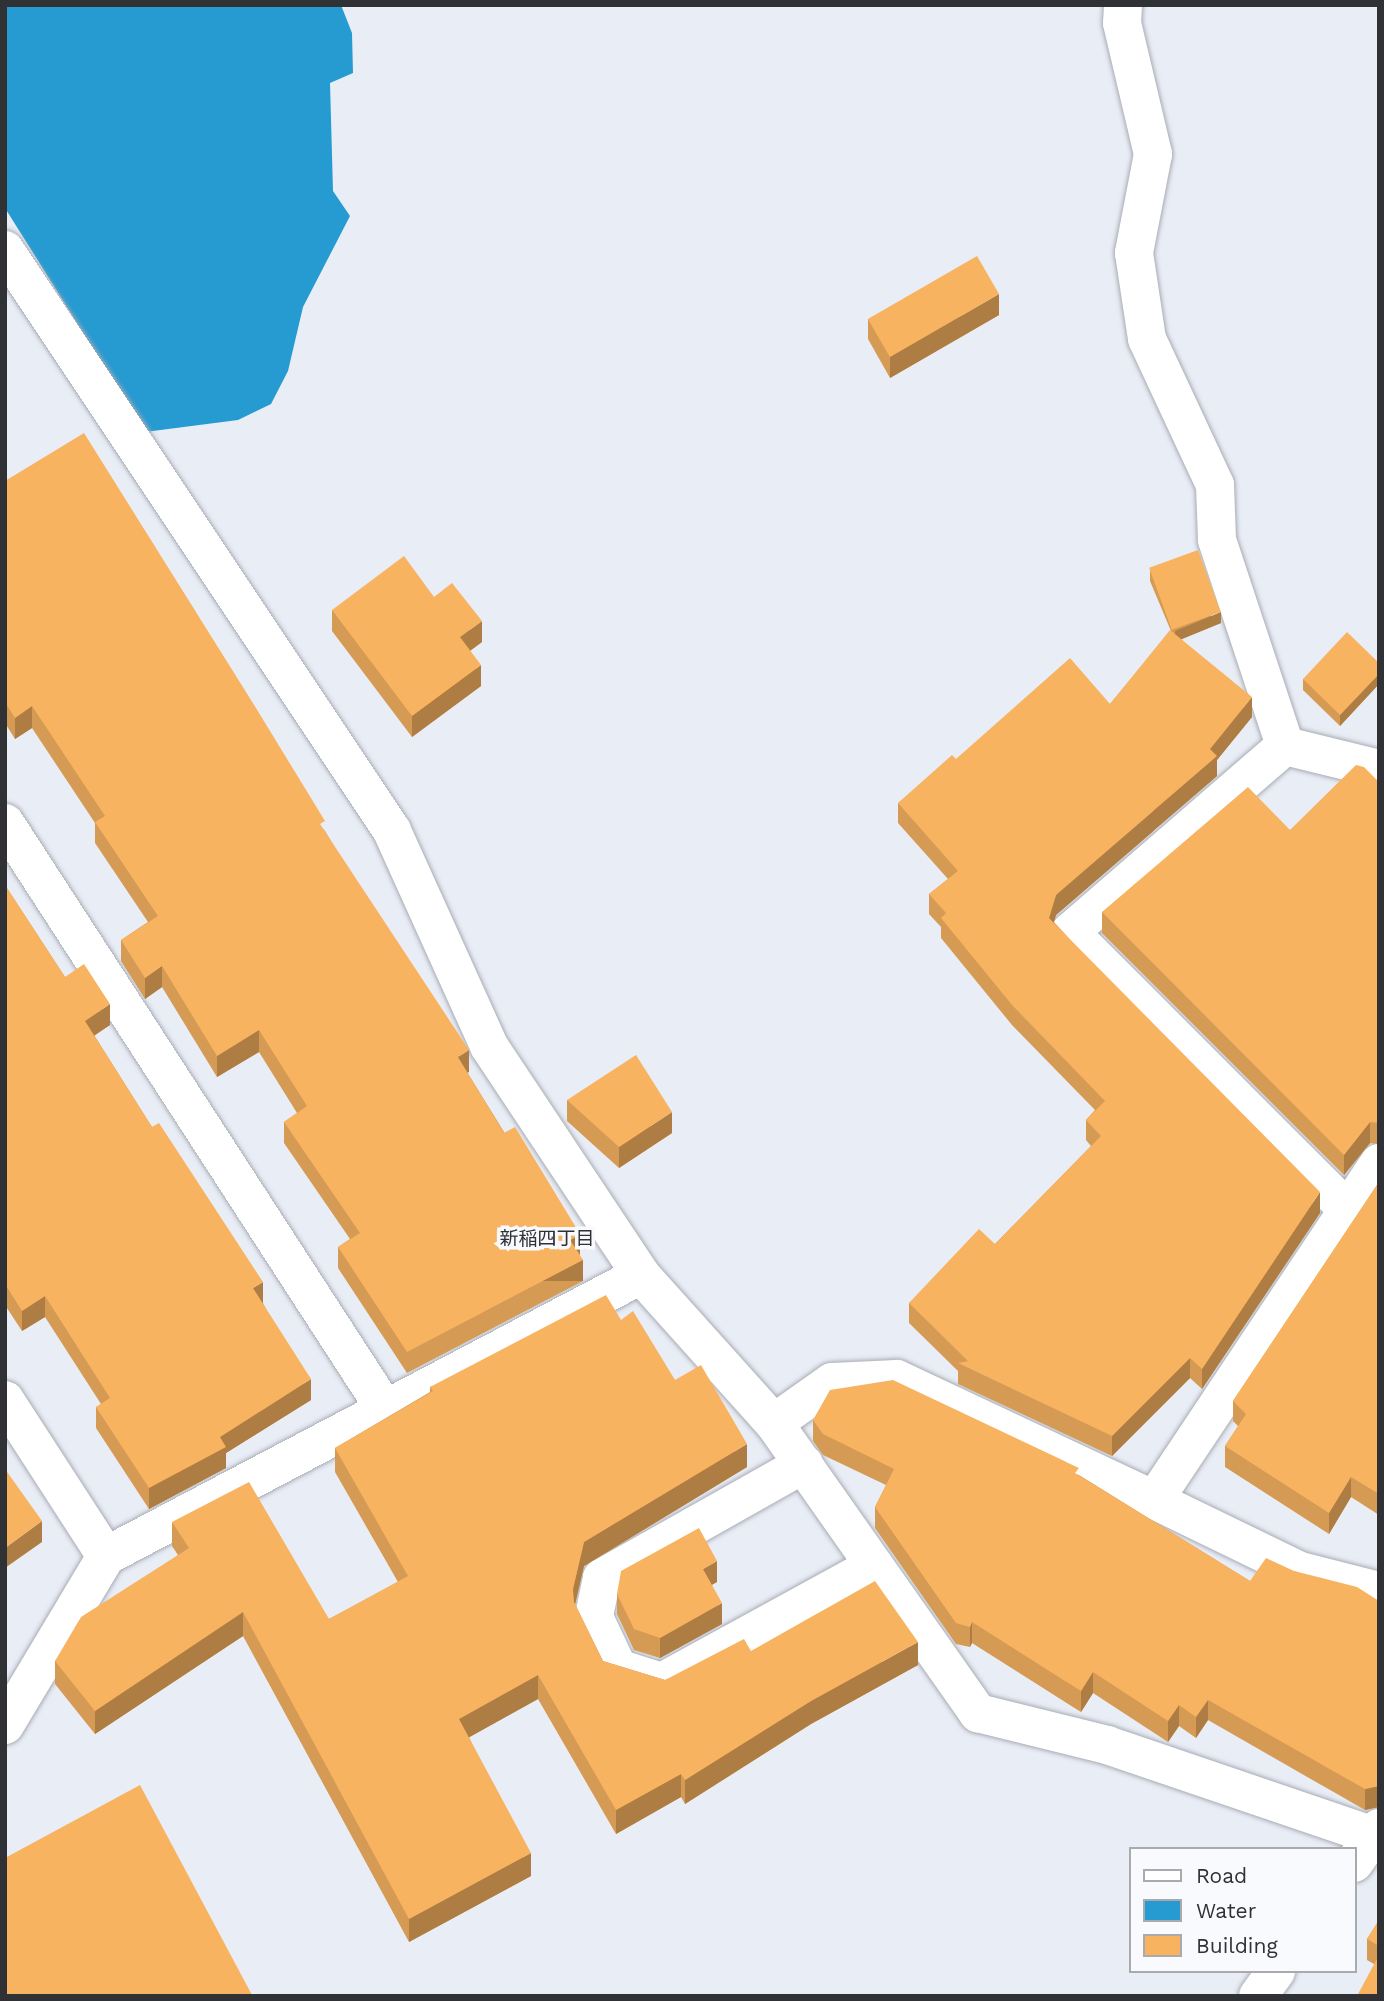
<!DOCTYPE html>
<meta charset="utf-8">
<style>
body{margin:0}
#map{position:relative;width:1384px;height:2001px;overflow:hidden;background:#e9edf6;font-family:"Work Sans","Noto Sans JP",sans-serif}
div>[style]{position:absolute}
.water>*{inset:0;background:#269bd2}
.roads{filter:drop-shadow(0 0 2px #a8acb4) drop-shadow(0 0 2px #a8acb4)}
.minor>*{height:38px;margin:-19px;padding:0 19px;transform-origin:19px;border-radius:19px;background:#fff}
.wall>*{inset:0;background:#d59a53}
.shaded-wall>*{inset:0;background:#ae7d43;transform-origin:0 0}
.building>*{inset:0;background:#f8b360;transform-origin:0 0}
span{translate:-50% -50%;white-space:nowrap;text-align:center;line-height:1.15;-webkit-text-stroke:7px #f9fafe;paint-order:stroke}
.neighbourhood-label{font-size:19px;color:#303135}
.frame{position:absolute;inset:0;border:7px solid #303135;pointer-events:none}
.legend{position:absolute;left:1129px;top:1847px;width:228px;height:126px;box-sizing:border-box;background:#f9fafe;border:2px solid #a9aaae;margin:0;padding:9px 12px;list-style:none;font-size:21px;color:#303135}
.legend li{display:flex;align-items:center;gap:14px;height:35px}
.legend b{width:35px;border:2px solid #a9aaae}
</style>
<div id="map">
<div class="water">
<div style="clip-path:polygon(5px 5px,341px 5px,352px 33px,353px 73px,330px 83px,333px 191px,350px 216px,303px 307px,288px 371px,271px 404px,238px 420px,145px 432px,5px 208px)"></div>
</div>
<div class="roads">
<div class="minor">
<div style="left:1123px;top:5px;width:18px;rotate:93deg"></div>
<div style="left:1122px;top:23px;width:135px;rotate:76.7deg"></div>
<div style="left:1153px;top:154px;width:101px;rotate:100.9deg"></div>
<div style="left:1134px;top:253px;width:87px;rotate:81.4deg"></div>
<div style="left:1147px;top:339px;width:161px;rotate:65deg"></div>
<div style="left:1215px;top:485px;width:55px;rotate:87.9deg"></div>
<div style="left:1217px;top:540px;width:217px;rotate:71.7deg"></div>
<div style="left:5px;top:250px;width:698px;rotate:56.33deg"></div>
<div style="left:392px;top:831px;width:236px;rotate:65.7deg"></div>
<div style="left:489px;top:1046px;width:275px;rotate:56.4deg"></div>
<div style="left:641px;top:1275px;width:199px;rotate:48.1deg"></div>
<div style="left:774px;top:1423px;width:355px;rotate:54.9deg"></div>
<div style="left:978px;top:1713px;width:133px;rotate:13.9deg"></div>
<div style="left:1107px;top:1745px;width:282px;rotate:18.8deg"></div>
<div style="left:5px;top:823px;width:698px;rotate:57.04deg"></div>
<div style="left:1379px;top:1163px;width:405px;rotate:123.7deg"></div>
<div style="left:1154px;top:1500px;width:162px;rotate:25.9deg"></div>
<div style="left:1300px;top:1571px;width:81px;rotate:14.2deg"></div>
<div style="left:1348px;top:1210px;width:393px;rotate:-135deg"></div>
<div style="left:1070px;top:932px;width:284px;rotate:-40.9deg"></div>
<div style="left:1285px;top:746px;width:97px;rotate:13.7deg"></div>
<div style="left:5px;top:1400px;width:186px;rotate:57.1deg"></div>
<div style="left:774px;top:1423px;width:71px;rotate:-35.3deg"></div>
<div style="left:832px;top:1382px;width:65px;rotate:-2.6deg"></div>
<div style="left:897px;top:1379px;width:284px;rotate:25.2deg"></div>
<div style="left:804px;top:1464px;width:232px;rotate:150.6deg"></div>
<div style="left:602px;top:1578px;width:40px;rotate:102deg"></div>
<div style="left:594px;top:1617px;width:56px;rotate:64.8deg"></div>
<div style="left:618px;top:1668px;width:46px;rotate:17.7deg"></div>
<div style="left:662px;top:1682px;width:242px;rotate:-28.7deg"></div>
<div style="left:5px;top:1725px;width:197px;rotate:-59.1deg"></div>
<div style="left:106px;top:1556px;width:604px;rotate:-27.71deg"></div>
<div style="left:1354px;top:1863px;width:43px;rotate:-54.5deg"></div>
<div style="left:1258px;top:1996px;width:31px;rotate:-54deg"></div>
</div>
</div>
<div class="wall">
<div style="clip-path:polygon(999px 315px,890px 378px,868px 339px,868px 319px)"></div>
<div style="clip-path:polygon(5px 481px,325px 831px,469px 1072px,467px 1072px,580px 1255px,583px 1281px,407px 1373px,338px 1268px,338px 1247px,350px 1239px,284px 1143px,284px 1122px,297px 1113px,259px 1052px,217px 1077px,162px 987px,145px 999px,121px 961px,121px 940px,148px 922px,95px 843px,95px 823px,32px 728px,15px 739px,5px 723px)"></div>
<div style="clip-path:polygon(1150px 570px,1221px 623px,1181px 639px,1252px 717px,1217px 760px,1217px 776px,1056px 915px,1054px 922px,1320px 1213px,1202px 1389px,1190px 1378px,1112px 1456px,958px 1384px,958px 1371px,909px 1323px,909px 1303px,995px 1244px,1091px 1146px,1086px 1140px,1086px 1120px,1095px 1110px,1012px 1025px,941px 938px,941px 927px,929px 914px,929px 894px,948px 879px,898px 823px,898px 803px,956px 759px,1110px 704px,1171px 631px,1150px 581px)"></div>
<div style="clip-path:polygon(434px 597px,482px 642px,470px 651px,481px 686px,412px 737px,332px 631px,332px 610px)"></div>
<div style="clip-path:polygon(1379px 663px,1379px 684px,1340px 726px,1303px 690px,1303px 679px)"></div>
<div style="clip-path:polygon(1379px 782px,1379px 1144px,1370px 1143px,1344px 1175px,1102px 933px,1102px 912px,1290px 830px)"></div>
<div style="clip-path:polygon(5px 885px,65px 977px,110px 1025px,94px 1035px,263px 1303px,311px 1400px,226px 1453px,226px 1468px,149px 1509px,96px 1428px,96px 1407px,101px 1404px,45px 1317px,22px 1331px,5px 1305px)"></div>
<div style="clip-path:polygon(567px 1100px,672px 1133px,619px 1168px,567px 1121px)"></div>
<div style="clip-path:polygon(1379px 1182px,1379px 1515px,1351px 1497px,1329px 1534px,1225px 1467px,1225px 1446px,1238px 1426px,1233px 1421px,1233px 1401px)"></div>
<div style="clip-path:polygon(621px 1320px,675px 1380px,747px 1467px,584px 1566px,575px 1604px,603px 1661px,665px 1680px,751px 1651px,918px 1665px,811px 1724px,685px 1804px,681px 1797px,616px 1834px,538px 1699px,469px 1737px,531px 1876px,409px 1942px,243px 1636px,95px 1734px,55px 1684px,55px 1661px,178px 1555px,172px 1546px,172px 1522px,329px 1619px,398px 1582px,335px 1472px,335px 1448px,430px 1392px,430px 1387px)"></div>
<div style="clip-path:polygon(813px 1420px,1079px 1475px,1250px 1581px,1294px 1571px,1379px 1601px,1379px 1807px,1365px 1810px,1208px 1720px,1196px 1738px,1179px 1726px,1168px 1742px,1093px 1693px,1081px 1712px,972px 1643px,970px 1647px,956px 1644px,875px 1528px,875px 1507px,886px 1485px,823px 1455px,813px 1441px)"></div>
<div style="clip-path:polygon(717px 1582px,712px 1585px,722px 1624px,660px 1658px,634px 1650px,617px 1614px,617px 1594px)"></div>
<div style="clip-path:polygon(1379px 1920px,1379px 1996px,1374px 1964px,1367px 1960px,1367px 1939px)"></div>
</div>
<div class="shaded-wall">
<div style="clip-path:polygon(999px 294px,999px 315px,890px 378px,890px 357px)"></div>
<div style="clip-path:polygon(1221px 612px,1221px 623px,1175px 642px,1175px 631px)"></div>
<div style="clip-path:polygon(482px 621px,482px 642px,460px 658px,460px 637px)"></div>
<div style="clip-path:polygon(481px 665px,481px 686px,412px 737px,412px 716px)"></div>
<div style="clip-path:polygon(1379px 674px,1379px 684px,1340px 726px,1340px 715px)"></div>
<div style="clip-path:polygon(1252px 697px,1252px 717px,1217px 760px,1217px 776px,1056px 915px,1049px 938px,1049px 918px,1056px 895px,1210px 749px)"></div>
<div style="clip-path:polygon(32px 706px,32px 728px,15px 739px,15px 718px)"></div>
<div style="clip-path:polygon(162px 966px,162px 987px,145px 999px,145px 978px)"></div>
<div style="clip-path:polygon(110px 1004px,110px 1025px,85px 1042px,85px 1021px)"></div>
<div style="clip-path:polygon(259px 1030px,259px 1052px,217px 1077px,217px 1056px)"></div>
<div style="clip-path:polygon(469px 1050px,469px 1072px,458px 1078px,458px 1057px)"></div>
<div style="clip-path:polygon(672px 1112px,672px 1133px,619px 1168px,619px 1147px)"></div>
<div style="clip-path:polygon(1370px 1122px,1370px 1143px,1344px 1175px,1344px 1155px)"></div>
<div style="clip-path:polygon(1320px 1192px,1320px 1213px,1202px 1389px,1202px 1369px)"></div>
<div style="clip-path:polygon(580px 1234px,580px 1255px,570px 1240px)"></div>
<div style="left:583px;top:1260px;width:21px;height:199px;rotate:90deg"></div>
<div style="clip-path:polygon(263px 1282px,263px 1303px,253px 1309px,253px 1288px)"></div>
<div style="clip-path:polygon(45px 1296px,45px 1317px,22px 1331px,22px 1311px)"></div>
<div style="clip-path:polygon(1190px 1358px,1190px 1378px,1112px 1456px,1112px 1436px)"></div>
<div style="clip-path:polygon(311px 1379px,311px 1400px,226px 1453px,226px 1468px,149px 1509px,149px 1488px,220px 1437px)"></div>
<div style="clip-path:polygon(747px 1444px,747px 1467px,584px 1566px,573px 1613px,573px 1589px,584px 1542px)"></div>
<div style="clip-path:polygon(1351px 1477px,1351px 1497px,1329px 1534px,1329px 1513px)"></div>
<div style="clip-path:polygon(42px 1521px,42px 1542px,5px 1568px,5px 1548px)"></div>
<div style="clip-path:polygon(717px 1561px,717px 1582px,703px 1589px,703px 1569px)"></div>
<div style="clip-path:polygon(722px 1603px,722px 1624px,660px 1658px,660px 1638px)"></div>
<div style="clip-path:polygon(243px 1612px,243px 1636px,95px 1734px,95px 1711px)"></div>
<div style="clip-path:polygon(972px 1622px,972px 1643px,970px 1647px,970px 1627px)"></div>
<div style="clip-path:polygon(918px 1642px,918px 1665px,811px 1724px,685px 1804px,685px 1780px,811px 1701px)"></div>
<div style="clip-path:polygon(1093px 1672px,1093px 1693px,1081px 1712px,1081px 1691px)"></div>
<div style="clip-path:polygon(538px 1675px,538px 1699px,459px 1743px,459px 1719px)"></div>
<div style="clip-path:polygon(1208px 1700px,1208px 1720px,1196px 1738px,1196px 1717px)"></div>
<div style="clip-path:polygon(1179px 1705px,1179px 1726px,1168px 1742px,1168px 1721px)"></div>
<div style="clip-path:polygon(681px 1774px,681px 1797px,616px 1834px,616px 1810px)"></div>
<div style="clip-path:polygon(1379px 1786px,1379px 1807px,1365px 1810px,1365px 1789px)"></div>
<div style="clip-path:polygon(531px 1853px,531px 1876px,409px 1942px,409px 1919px)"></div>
</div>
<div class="building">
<div style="left:977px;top:256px;width:44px;height:126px;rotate:60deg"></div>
<div style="clip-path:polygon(84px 433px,256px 708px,325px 821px,320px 824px,469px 1050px,458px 1057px,504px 1133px,515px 1127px,580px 1234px,570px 1240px,583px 1260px,407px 1352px,338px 1247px,360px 1233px,284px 1122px,307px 1106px,259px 1030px,217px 1056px,162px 966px,145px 978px,121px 940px,158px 916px,95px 822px,105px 816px,32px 706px,15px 718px,5px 702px,5px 481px)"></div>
<div style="left:1198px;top:550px;width:66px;height:52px;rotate:70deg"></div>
<div style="clip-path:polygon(404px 556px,434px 597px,452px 583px,482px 621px,460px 637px,481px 665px,412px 716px,332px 610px)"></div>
<div style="clip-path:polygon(1170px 630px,1252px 697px,1210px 749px,1217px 756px,1056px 895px,1049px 918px,1320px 1192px,1202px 1369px,1190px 1358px,1112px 1436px,958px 1363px,968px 1361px,909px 1303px,979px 1229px,995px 1244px,1101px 1136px,1086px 1120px,1105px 1101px,1012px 1005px,941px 918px,946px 913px,929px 894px,958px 871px,898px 803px,952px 755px,956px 759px,1070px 658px,1110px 704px)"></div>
<div style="clip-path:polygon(1347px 632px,1379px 663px,1379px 674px,1340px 715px,1303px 679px)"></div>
<div style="clip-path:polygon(1356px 765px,1364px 767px,1379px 782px,1379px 1123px,1370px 1122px,1344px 1155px,1102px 912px,1248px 787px,1290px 830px)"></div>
<div style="clip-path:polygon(5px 885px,65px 977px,84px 964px,110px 1004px,85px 1021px,152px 1127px,159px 1123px,263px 1282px,253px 1288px,311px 1379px,220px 1437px,226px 1447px,149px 1488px,96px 1407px,110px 1398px,45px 1296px,22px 1311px,5px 1284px)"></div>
<div style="clip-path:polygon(636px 1055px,672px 1112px,619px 1147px,567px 1100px)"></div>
<div style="clip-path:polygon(1379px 1182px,1379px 1494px,1351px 1477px,1329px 1513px,1225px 1446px,1246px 1414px,1233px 1401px)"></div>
<div style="clip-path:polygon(606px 1295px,621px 1320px,633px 1311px,675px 1380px,701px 1365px,747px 1444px,584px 1542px,573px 1589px,574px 1602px,603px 1661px,665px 1680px,744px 1639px,751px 1651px,875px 1581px,918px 1642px,811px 1701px,685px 1780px,681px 1774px,616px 1810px,538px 1675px,459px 1719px,531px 1853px,409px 1919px,243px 1612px,95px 1711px,55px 1661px,81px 1617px,189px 1548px,172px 1522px,249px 1482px,329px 1619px,408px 1576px,335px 1448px,433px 1391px,430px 1387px)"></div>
<div style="clip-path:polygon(893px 1380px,1079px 1468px,1075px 1473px,1250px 1581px,1266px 1558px,1294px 1571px,1357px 1587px,1379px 1601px,1379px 1786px,1365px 1789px,1208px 1700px,1196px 1717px,1179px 1705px,1168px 1721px,1093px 1672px,1081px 1691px,972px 1622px,970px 1627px,956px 1623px,875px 1507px,894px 1469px,823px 1434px,813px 1420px,830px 1390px)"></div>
<div style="clip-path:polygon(5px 1469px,42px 1521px,5px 1548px)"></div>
<div style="clip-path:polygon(699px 1528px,717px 1561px,703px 1569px,722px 1603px,660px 1638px,634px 1629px,617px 1594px,621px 1571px)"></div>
<div style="clip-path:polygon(140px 1785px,252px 1995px,250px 1996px,5px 1996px,5px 1858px)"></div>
<div style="clip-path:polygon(1379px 1920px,1379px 1946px,1367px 1939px)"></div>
<div style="clip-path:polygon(1379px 1955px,1379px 1996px,1357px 1996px)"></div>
</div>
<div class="neighbourhood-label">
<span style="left:547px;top:1239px">新稲四丁目</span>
</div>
<div class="frame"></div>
<ul class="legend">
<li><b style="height:9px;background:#fff"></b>Road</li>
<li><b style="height:19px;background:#269bd2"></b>Water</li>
<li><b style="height:19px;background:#f8b360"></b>Building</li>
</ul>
</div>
